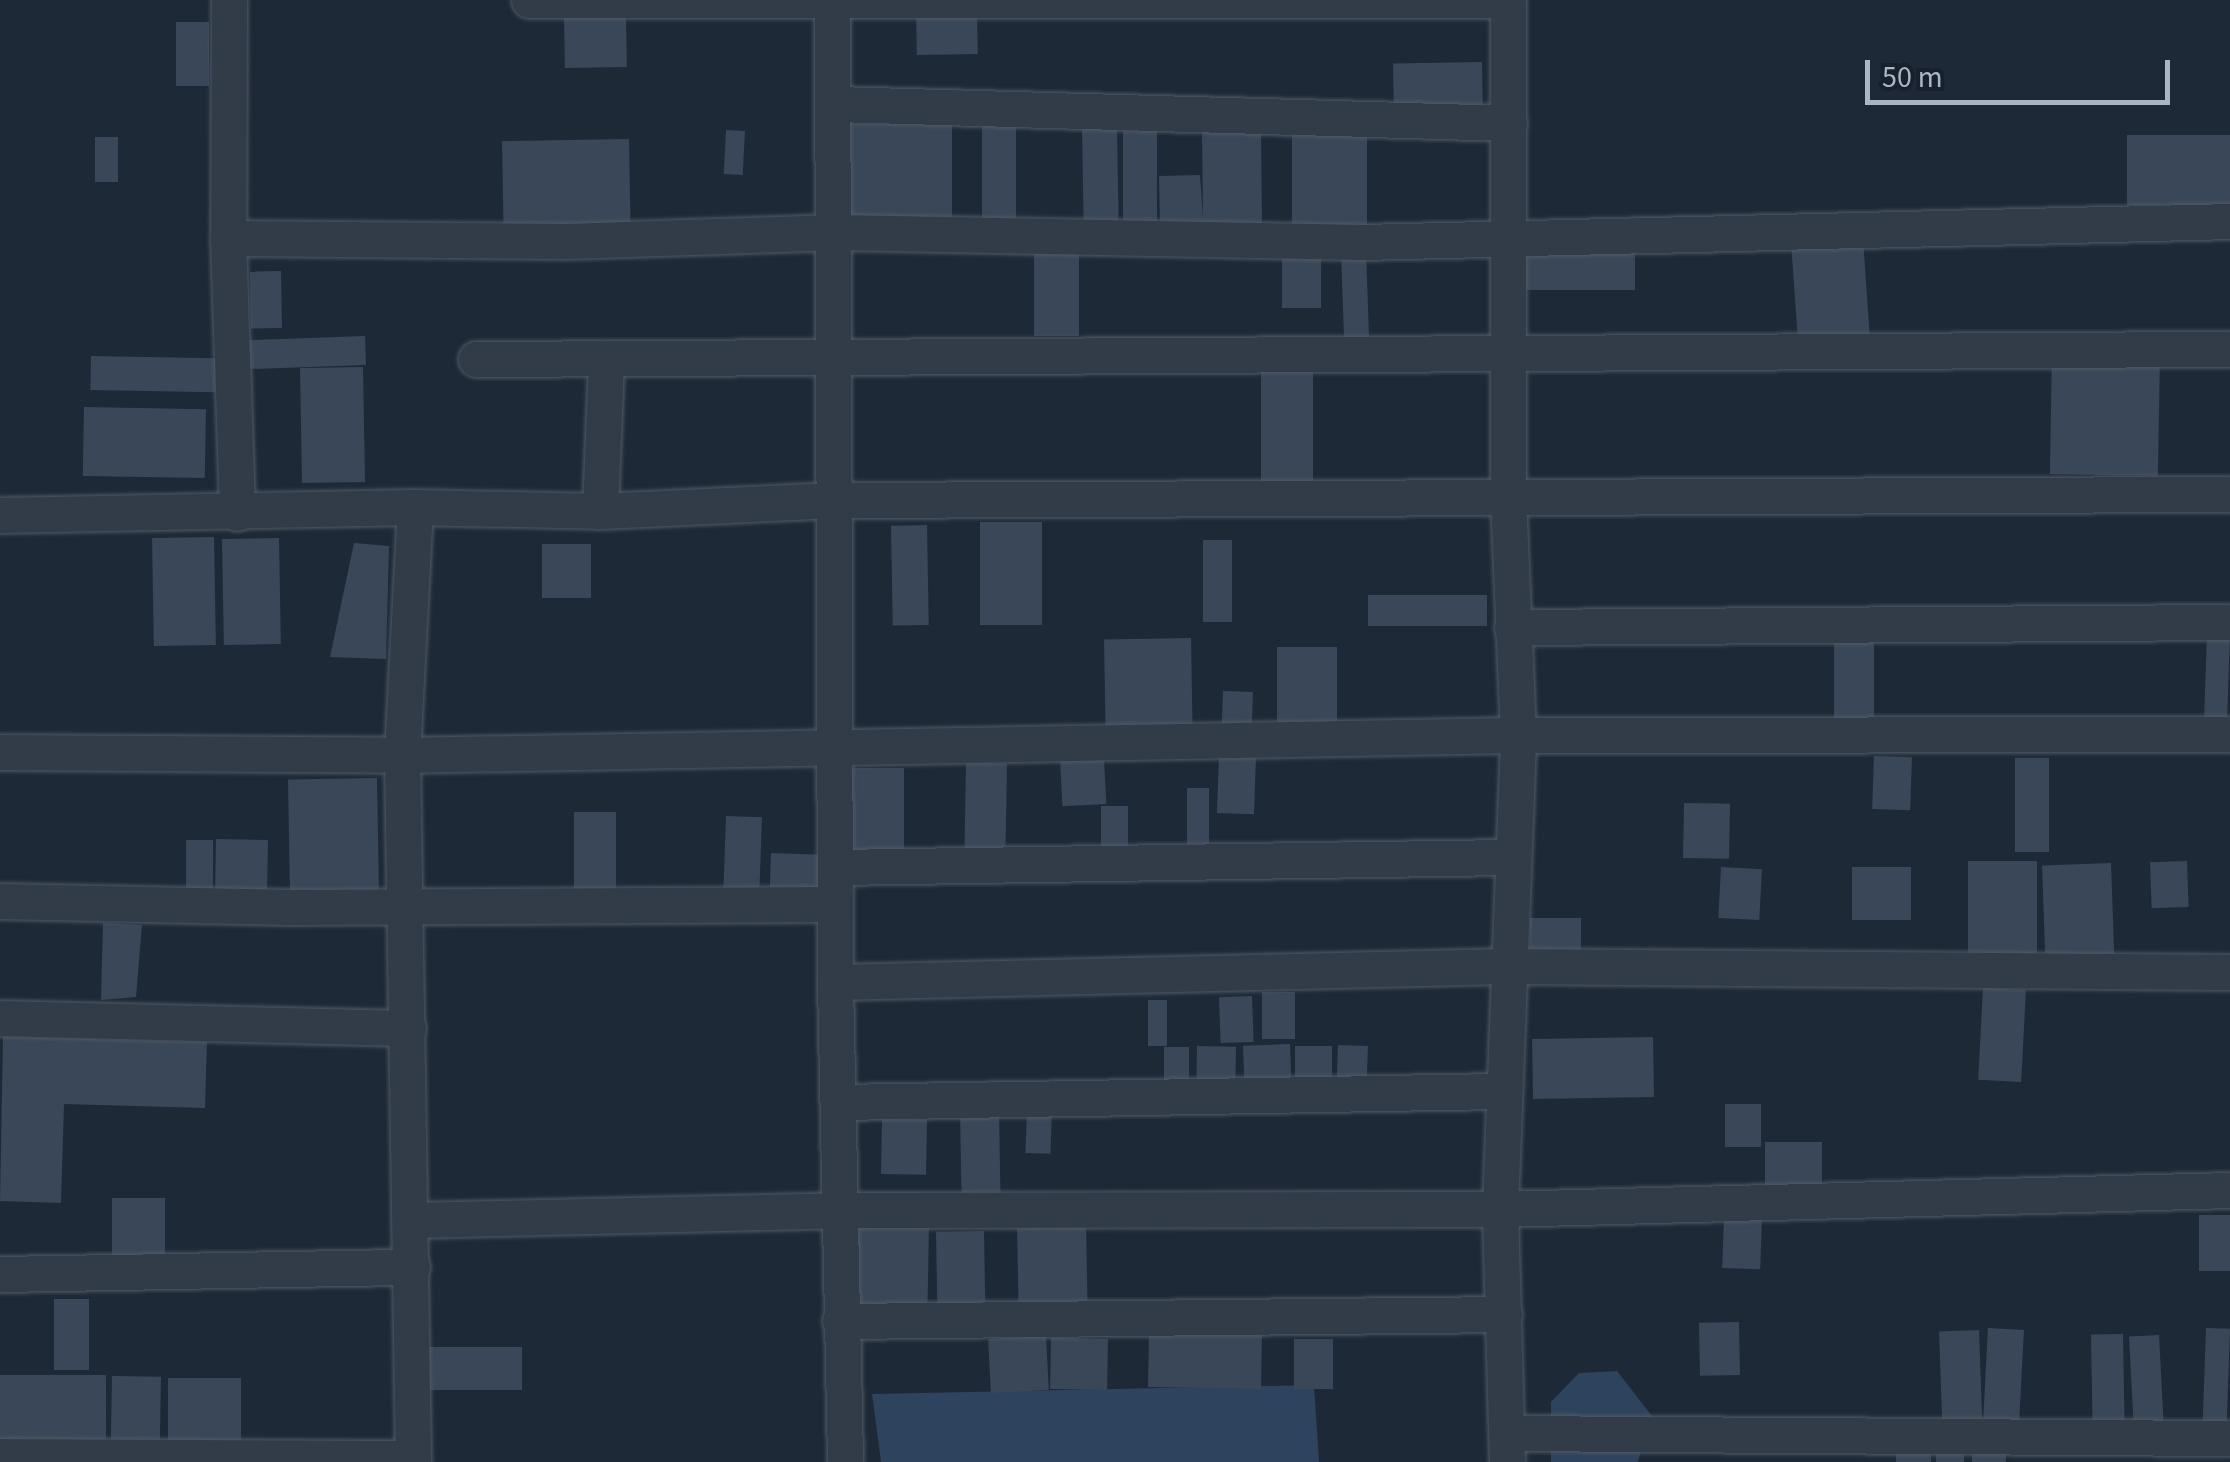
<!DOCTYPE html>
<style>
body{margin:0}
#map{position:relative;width:2230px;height:1462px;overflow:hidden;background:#1e2937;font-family:"Source Sans 3",sans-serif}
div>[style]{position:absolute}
.water>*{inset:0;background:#2e435e}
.building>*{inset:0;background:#3a4758;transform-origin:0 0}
.roads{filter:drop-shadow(0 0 2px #4f5966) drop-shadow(0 0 2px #4f5966)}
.minor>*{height:35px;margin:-17.5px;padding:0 17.5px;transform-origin:17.5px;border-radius:17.5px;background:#323b48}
span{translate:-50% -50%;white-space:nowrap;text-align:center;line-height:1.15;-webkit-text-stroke:8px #17202c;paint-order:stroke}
.scale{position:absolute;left:1865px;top:60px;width:305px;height:45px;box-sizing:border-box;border:5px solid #abb6c5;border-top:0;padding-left:12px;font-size:30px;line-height:35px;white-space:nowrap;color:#abb6c5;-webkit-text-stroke:8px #17202c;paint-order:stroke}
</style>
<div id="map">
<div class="water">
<div style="clip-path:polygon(1617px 1371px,1673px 1443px,1642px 1446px,1638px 1462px,1551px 1462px,1551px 1402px,1579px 1373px)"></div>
<div style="clip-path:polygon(1314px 1385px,1319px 1462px,881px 1462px,872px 1394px)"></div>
</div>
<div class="building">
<div style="left:977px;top:9px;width:45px;height:61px;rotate:89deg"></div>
<div style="left:626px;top:17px;width:50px;height:62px;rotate:89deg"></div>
<div style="left:176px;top:22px;width:33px;height:64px"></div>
<div style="left:1482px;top:62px;width:48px;height:89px;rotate:89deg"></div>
<div style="left:841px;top:124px;width:111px;height:99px"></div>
<div style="left:982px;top:124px;width:34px;height:97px"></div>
<div style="left:1117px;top:128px;width:93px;height:35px;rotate:89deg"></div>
<div style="left:726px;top:130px;width:19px;height:44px;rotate:3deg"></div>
<div style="left:1123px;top:131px;width:34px;height:94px"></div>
<div style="clip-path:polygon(1202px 131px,1261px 131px,1262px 224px,1160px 225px,1159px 176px,1200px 175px,1203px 218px)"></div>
<div style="left:1292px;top:133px;width:75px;height:97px"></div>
<div style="left:2230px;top:135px;width:70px;height:103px;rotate:90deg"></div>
<div style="left:95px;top:137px;width:23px;height:45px"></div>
<div style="left:629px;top:139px;width:86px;height:127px;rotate:89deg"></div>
<div style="left:1863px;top:239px;width:109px;height:72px;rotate:86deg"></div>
<div style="left:1282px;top:245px;width:39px;height:63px"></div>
<div style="left:1635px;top:247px;width:43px;height:109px;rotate:90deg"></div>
<div style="left:1034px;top:248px;width:45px;height:88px"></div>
<div style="left:1366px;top:250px;width:96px;height:25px;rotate:88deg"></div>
<div style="left:281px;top:271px;width:57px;height:31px;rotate:89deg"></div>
<div style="left:365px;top:336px;width:29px;height:125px;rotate:88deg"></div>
<div style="left:2052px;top:352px;width:108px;height:122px;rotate:1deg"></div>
<div style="left:91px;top:356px;width:125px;height:34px;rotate:1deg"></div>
<div style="left:363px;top:367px;width:115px;height:63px;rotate:89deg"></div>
<div style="left:1313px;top:368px;width:119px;height:52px;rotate:90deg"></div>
<div style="left:84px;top:407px;width:122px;height:69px;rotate:1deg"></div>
<div style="left:980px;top:522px;width:62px;height:103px"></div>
<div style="left:927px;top:525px;width:100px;height:36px;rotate:89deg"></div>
<div style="left:214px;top:537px;width:108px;height:62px;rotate:89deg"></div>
<div style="left:279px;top:538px;width:106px;height:57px;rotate:89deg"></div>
<div style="left:1203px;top:540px;width:29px;height:82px"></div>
<div style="clip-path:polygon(354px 543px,389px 546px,386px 659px,330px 657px)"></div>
<div style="left:542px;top:544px;width:49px;height:54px"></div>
<div style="left:1487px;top:595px;width:31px;height:119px;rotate:90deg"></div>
<div style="left:2207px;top:634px;width:23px;height:97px;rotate:2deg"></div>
<div style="left:1834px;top:637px;width:40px;height:93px"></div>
<div style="left:1191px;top:638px;width:96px;height:87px;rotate:89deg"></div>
<div style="left:1277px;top:647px;width:60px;height:91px"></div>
<div style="left:1223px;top:691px;width:30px;height:49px;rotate:2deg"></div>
<div style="left:1219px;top:755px;width:37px;height:58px;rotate:2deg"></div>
<div style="left:1874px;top:756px;width:38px;height:53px;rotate:2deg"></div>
<div style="left:2015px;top:758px;width:34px;height:94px"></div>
<div style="left:1104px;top:759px;width:45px;height:44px;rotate:87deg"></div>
<div style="left:966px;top:763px;width:41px;height:98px;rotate:1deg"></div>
<div style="left:848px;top:768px;width:56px;height:95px"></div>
<div style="left:377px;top:778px;width:118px;height:89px;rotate:89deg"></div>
<div style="left:1187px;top:788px;width:22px;height:56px"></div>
<div style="left:1684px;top:803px;width:46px;height:55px;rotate:1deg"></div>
<div style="left:1101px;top:806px;width:27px;height:53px"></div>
<div style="left:574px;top:812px;width:42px;height:90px"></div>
<div style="left:726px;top:816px;width:36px;height:78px;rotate:2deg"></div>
<div style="left:216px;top:839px;width:52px;height:57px;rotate:1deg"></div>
<div style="left:186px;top:840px;width:27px;height:55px"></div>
<div style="left:771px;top:853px;width:59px;height:40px;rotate:2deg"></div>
<div style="left:1968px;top:861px;width:69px;height:93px"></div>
<div style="left:2187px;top:861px;width:46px;height:37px;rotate:88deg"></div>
<div style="left:2111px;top:863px;width:98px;height:69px;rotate:88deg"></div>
<div style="left:1721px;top:867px;width:41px;height:51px;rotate:3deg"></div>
<div style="left:1852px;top:867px;width:59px;height:53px"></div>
<div style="left:1530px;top:918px;width:51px;height:47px"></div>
<div style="clip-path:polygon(103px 923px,142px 925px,136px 997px,101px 1000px)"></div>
<div style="left:1983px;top:988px;width:43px;height:92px;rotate:3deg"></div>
<div style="left:1262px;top:992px;width:33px;height:47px"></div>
<div style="left:1252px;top:996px;width:46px;height:33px;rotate:88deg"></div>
<div style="left:1148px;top:1000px;width:19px;height:46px"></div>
<div style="clip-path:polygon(3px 1037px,207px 1042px,205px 1108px,64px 1104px,61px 1203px,0 1201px)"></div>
<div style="left:1653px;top:1037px;width:60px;height:121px;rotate:89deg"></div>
<div style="left:1290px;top:1044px;width:48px;height:47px;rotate:88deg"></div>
<div style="left:1338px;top:1045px;width:30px;height:44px;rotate:2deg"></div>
<div style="left:1197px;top:1046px;width:39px;height:47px;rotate:1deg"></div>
<div style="left:1295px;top:1046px;width:37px;height:43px"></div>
<div style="left:1164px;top:1047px;width:25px;height:45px"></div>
<div style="left:1725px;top:1104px;width:36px;height:43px"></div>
<div style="left:1027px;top:1109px;width:25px;height:44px;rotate:2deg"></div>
<div style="left:999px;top:1110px;width:87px;height:39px;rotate:89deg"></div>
<div style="left:882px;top:1119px;width:45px;height:55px;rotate:1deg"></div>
<div style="left:1822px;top:1142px;width:53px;height:57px;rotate:90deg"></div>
<div style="left:112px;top:1198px;width:53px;height:60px"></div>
<div style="left:2199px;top:1215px;width:31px;height:56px"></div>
<div style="left:1724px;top:1217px;width:38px;height:51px;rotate:2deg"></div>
<div style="left:1086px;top:1221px;width:89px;height:69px;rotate:89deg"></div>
<div style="left:847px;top:1223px;width:82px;height:90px;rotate:1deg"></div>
<div style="left:984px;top:1231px;width:76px;height:48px;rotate:89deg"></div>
<div style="left:54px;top:1299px;width:35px;height:71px"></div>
<div style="left:1739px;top:1322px;width:53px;height:40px;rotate:89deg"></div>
<div style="left:1988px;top:1328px;width:36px;height:93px;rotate:3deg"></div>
<div style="left:2206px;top:1328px;width:24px;height:95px;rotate:2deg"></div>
<div style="left:1979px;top:1330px;width:94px;height:40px;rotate:88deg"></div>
<div style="left:1149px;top:1332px;width:113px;height:55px;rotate:1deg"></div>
<div style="left:2123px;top:1334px;width:92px;height:32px;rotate:89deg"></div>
<div style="left:2159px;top:1335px;width:91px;height:30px;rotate:87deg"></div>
<div style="left:1046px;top:1336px;width:54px;height:58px;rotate:87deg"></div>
<div style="left:1051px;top:1338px;width:57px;height:51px;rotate:1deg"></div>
<div style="left:1294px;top:1339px;width:39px;height:50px"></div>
<div style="left:522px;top:1347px;width:43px;height:105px;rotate:90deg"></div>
<div style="left:106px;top:1375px;width:75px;height:106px;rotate:90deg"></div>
<div style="left:112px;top:1376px;width:49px;height:72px;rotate:1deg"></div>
<div style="left:241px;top:1378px;width:71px;height:73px;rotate:90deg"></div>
<div style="left:1896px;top:1449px;width:35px;height:13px"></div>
<div style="left:1936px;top:1451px;width:28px;height:11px"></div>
<div style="left:1972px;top:1451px;width:34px;height:11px"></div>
</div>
<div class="roads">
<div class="minor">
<div style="left:229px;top:0;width:238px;rotate:90.2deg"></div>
<div style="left:228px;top:238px;width:275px;rotate:88.1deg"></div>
<div style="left:529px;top:0;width:973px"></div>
<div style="left:832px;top:0;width:982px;rotate:89.82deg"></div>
<div style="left:835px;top:982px;width:480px;rotate:88.8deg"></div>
<div style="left:835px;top:104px;width:674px;rotate:1.61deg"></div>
<div style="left:228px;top:238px;width:339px;rotate:0.5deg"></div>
<div style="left:567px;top:241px;width:270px;rotate:-1.9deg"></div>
<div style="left:837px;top:232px;width:524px;rotate:1.09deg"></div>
<div style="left:1361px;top:242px;width:869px;rotate:-1.38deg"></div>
<div style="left:476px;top:359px;width:1754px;rotate:-0.33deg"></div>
<div style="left:600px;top:511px;width:150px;rotate:-87.7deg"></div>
<div style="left:0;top:515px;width:415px;rotate:-1.1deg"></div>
<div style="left:415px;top:507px;width:185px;rotate:1.2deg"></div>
<div style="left:600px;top:511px;width:234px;rotate:-2.7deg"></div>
<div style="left:834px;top:500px;width:1396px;rotate:-0.25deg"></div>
<div style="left:1512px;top:627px;width:718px;rotate:-0.4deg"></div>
<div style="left:0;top:752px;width:402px;rotate:0.4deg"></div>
<div style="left:402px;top:755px;width:1116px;rotate:-1.03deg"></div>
<div style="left:1518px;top:735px;width:712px;rotate:-0.08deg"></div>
<div style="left:835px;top:867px;width:676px;rotate:-0.85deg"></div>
<div style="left:0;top:901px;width:289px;rotate:1.2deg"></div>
<div style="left:289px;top:907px;width:546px;rotate:-0.31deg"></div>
<div style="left:835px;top:982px;width:670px;rotate:-1.37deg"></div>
<div style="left:1505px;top:966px;width:725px;rotate:0.47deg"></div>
<div style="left:0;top:1018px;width:408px;rotate:1.4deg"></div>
<div style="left:838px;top:1102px;width:664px;rotate:-0.95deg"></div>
<div style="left:412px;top:1220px;width:428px;rotate:-1.3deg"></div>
<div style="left:840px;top:1210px;width:660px;rotate:-0.09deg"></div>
<div style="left:1500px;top:1209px;width:730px;rotate:-1.49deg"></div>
<div style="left:0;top:1274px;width:412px;rotate:-1deg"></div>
<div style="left:840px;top:1321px;width:664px;rotate:-0.6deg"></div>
<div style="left:1507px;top:1433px;width:723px;rotate:0.4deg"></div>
<div style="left:0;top:1456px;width:413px;rotate:0.3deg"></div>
<div style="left:413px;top:1462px;width:707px;rotate:-90.89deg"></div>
<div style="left:402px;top:755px;width:248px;rotate:-87deg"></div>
<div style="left:1507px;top:1462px;width:253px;rotate:-91.6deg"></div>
<div style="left:1500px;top:1209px;width:474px;rotate:-87.8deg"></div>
<div style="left:1518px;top:735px;width:235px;rotate:-92.4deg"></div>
<div style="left:1508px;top:500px;width:500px;rotate:-90deg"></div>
</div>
</div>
<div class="scale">50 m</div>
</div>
